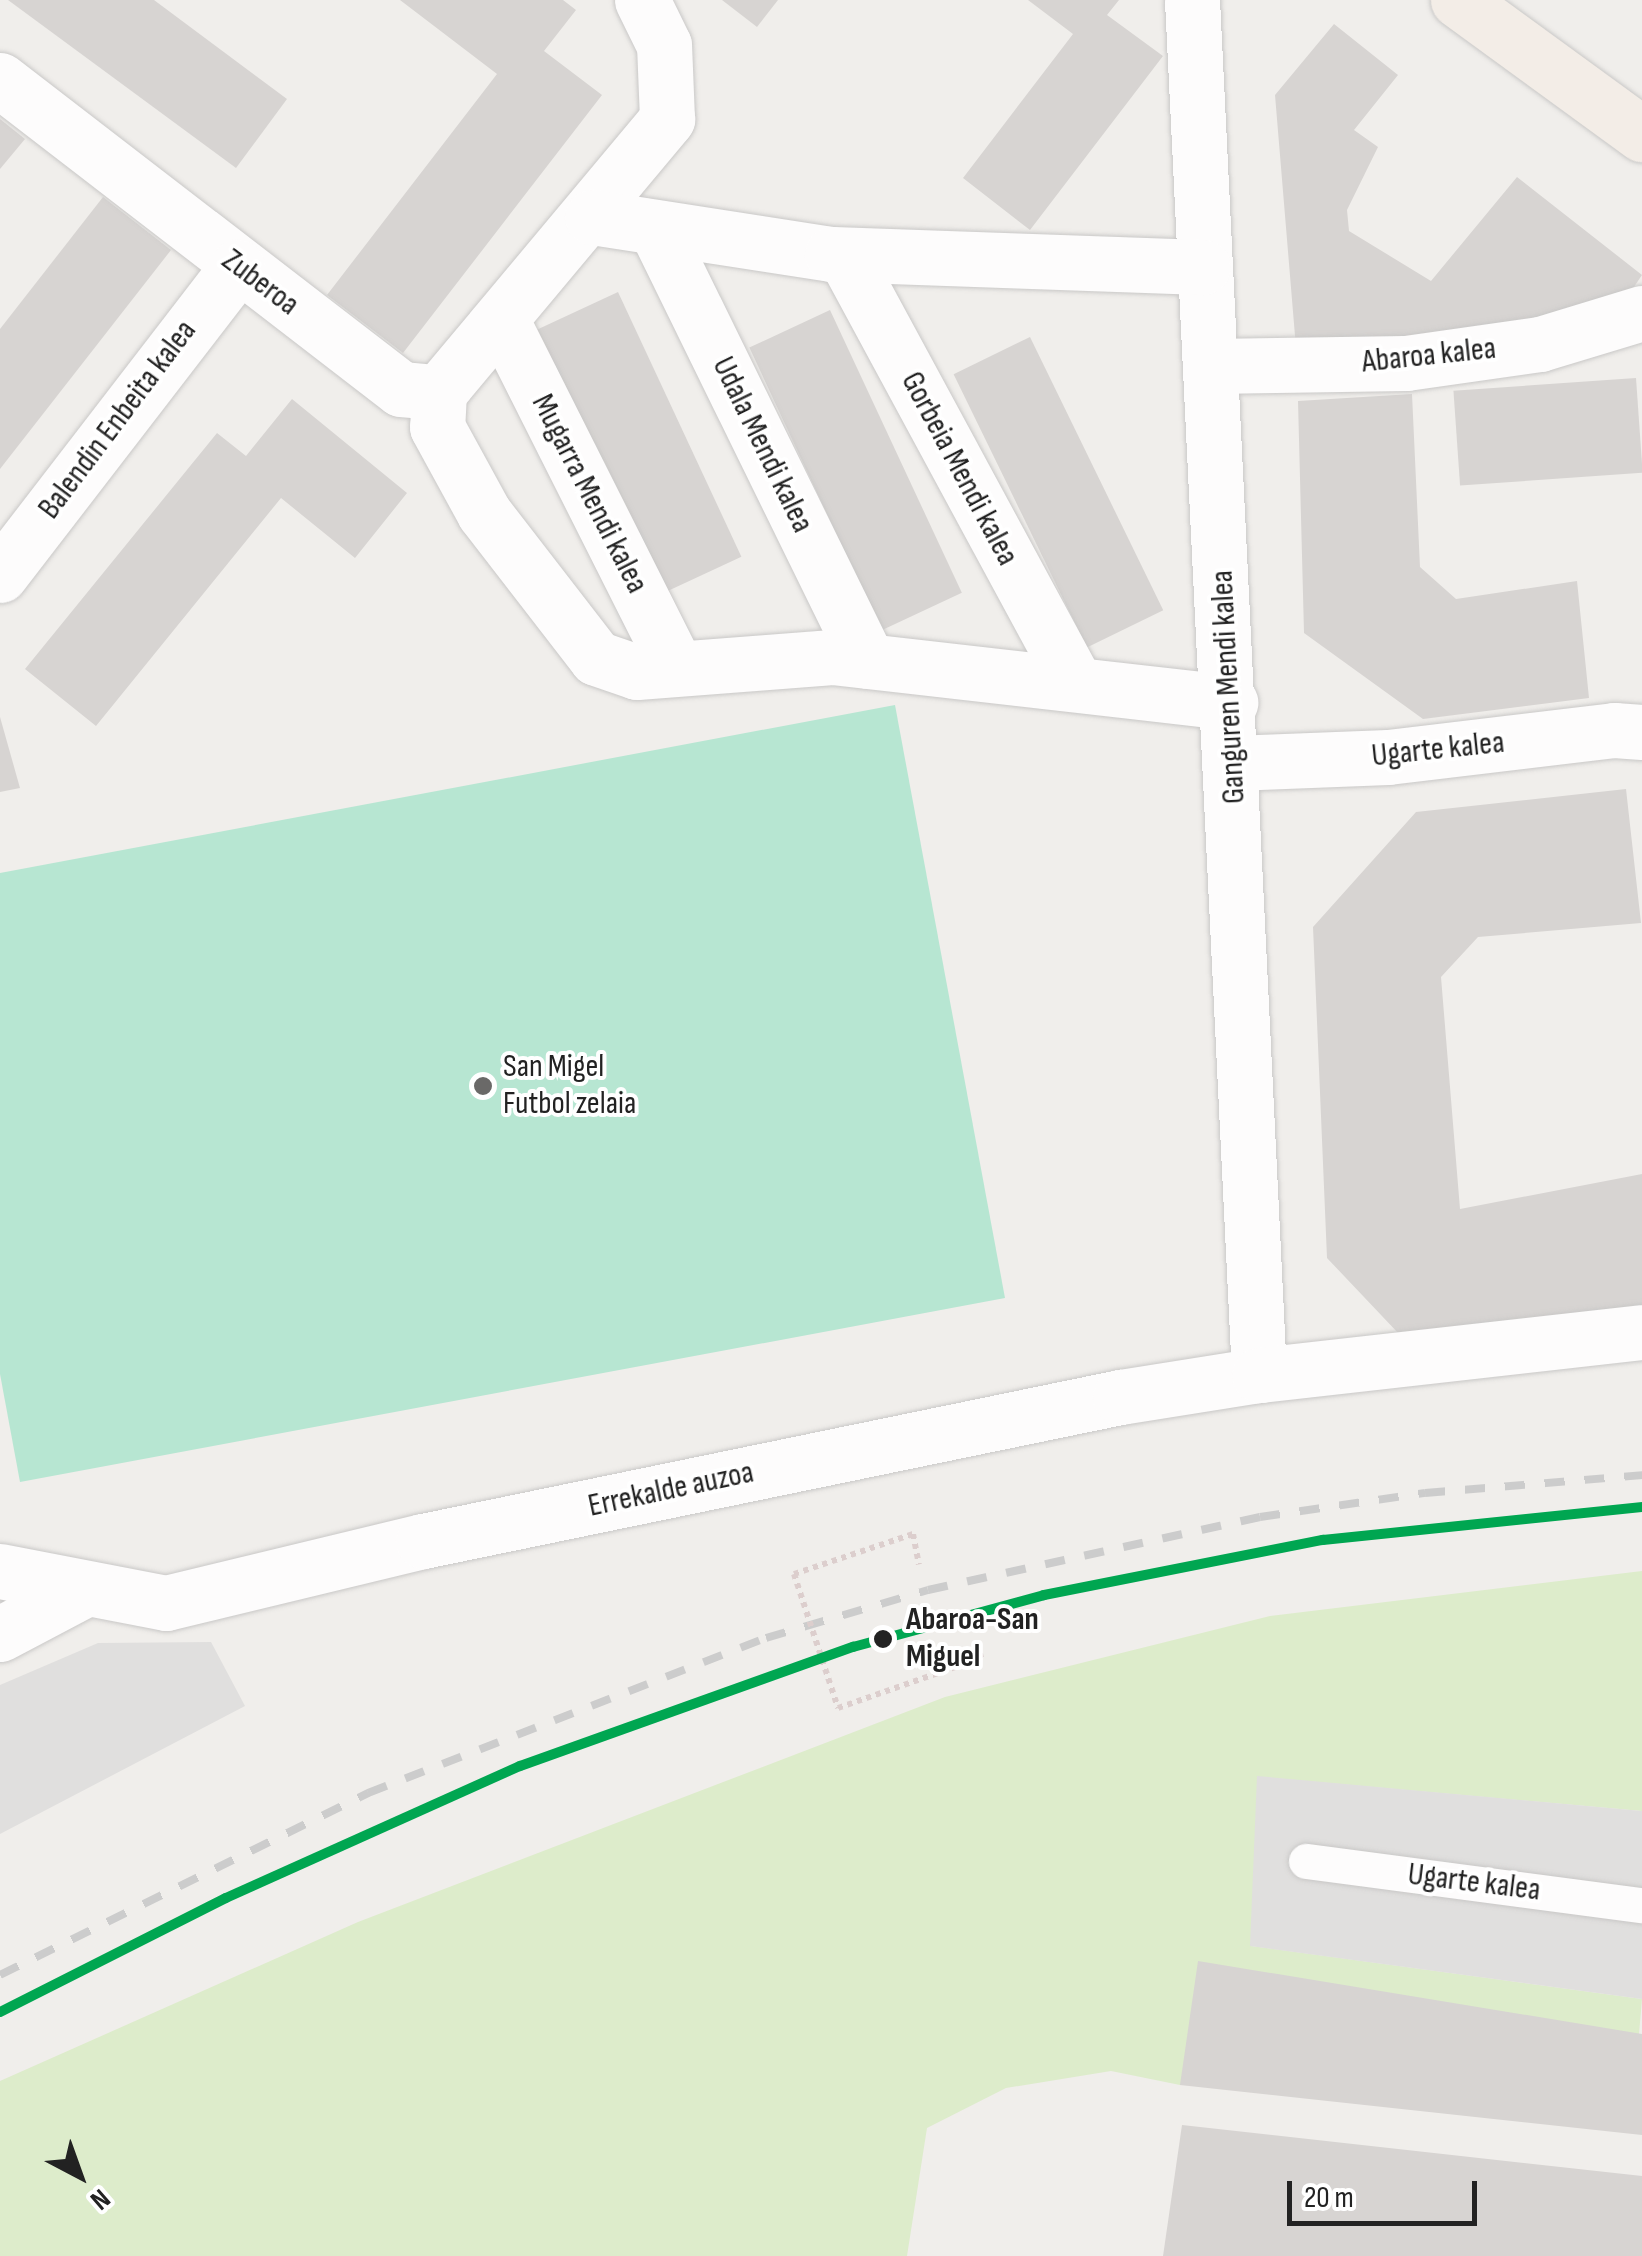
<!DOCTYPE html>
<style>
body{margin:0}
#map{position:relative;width:1642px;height:2256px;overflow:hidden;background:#f0eeeb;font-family:"Sofia Sans Condensed",sans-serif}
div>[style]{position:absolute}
.grass>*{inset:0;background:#ddeccb}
.pitch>*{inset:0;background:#b7e6d2}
.parking>*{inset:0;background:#e0dfde}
.building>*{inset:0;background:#d7d4d2;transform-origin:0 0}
.path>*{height:6px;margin-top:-3px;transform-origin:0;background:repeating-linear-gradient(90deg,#dccecd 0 5px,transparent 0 10px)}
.roads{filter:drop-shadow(0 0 2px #c9c8c7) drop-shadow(0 0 2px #c9c8c7)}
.lane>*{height:35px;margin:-17.5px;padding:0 17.5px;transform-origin:17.5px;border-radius:17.5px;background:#fdfcfc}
.street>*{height:55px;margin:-27.5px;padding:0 27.5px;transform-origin:27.5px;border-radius:27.5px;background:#fdfcfc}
.primary>*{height:55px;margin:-27.5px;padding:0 27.5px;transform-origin:27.5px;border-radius:27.5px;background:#f3ede7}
.rail>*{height:8px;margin-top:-4px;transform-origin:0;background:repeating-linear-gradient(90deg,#ccc 0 20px,transparent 0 40px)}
.path-bridge>*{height:6px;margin-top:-3px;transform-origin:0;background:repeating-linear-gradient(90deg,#dccecd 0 5px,transparent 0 10px)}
.rail-1>*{height:10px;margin:-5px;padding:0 5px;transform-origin:5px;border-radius:5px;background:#00a651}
.dots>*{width:28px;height:28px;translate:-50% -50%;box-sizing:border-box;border:5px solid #fff;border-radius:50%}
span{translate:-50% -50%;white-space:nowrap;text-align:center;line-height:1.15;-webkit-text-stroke:8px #fff;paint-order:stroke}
.street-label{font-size:32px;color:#222}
.poi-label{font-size:32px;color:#222}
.left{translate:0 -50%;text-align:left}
.stop-label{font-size:32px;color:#222;font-weight:700}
.north{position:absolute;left:30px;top:2126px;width:100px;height:100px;-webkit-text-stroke:8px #fff;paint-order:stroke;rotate:139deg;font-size:28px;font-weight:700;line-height:40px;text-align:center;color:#222}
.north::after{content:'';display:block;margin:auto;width:35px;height:45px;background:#222;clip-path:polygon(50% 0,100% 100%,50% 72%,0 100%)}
.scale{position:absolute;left:1287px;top:2181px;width:190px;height:45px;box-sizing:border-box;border:5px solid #222;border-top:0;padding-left:12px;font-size:30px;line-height:35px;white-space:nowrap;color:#222;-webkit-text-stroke:8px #fff;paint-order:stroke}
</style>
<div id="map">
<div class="grass">
<div style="clip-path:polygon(1642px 1571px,1642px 1811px,1261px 1777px,1251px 1946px,1642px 1999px,1639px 2034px,1180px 2085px,1111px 2071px,1006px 2088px,927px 2128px,907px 2256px,0 2256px,0 2081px,358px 1922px,945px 1697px,1270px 1616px)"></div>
</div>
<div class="pitch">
<div style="clip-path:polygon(895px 705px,1005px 1298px,20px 1482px,0 1374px,0 873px)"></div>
</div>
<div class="parking">
<div style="clip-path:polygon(211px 1642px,245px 1706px,0 1834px,0 1685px,98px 1643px)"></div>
<div style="clip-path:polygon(1257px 1776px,1642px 1811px,1642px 1999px,1250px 1946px)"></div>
</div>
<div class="building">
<div style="clip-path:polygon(8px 0,154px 0,287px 99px,236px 168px)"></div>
<div style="clip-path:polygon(400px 0,563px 0,576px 10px,544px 51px,602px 95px,403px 353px,327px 295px,497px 74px)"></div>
<div style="clip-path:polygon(722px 0,778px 0,757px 27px)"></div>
<div style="clip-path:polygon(1028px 0,1119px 0,1107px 15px,1163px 56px,1030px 230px,963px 178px,1073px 34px)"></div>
<div style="clip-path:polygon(1334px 24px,1398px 75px,1354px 130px,1378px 147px,1347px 210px,1349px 231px,1431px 281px,1517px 177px,1642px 275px,1615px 315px,1297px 360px,1275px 95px)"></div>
<div style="clip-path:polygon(0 119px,25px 139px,0 169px)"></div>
<div style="clip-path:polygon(103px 197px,171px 250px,0 469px,0 329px)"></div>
<div style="left:618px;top:292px;width:292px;height:89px;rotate:65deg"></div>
<div style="left:830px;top:310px;width:312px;height:89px;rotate:65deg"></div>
<div style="left:1030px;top:337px;width:304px;height:85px;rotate:64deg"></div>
<div style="left:1636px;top:378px;width:95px;height:183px;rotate:86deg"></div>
<div style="clip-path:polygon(1412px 394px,1420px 567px,1456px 599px,1577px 581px,1589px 698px,1423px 719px,1304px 633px,1298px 401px)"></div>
<div style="clip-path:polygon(292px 399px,407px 493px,355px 558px,281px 498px,96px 726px,25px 669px,217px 433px,246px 456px)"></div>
<div style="clip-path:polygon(0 717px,20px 788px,0 792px)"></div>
<div style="clip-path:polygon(1626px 789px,1641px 923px,1478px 937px,1441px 977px,1460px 1209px,1642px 1174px,1642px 1312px,1418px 1354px,1327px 1258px,1313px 927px,1416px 812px)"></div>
<div style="clip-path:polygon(1198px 1961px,1642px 2034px,1642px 2135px,1180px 2085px)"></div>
<div style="clip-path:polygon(1182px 2125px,1642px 2176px,1642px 2256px,1163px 2256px)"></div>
</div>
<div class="path">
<div style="left:794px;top:1574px;width:126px;rotate:-18.6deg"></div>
<div style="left:913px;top:1534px;width:31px;rotate:79deg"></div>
<div style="left:838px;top:1708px;width:151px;rotate:-19.3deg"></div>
<div style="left:981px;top:1658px;width:18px;rotate:-103deg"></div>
</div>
<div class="roads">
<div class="lane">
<div style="left:1306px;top:1861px;width:339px;rotate:7.5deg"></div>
</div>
<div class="street">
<div style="left:1192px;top:0;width:1377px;rotate:87.21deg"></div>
<div style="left:0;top:80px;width:506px;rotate:37.62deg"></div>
<div style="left:401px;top:389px;width:38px;rotate:5deg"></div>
<div style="left:439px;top:392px;width:356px;rotate:-50.1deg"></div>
<div style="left:667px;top:119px;width:74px;rotate:-92.3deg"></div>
<div style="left:664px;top:45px;width:50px;rotate:-116.1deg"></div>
<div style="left:592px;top:217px;width:243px;rotate:8.8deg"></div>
<div style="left:832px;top:254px;width:371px;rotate:2deg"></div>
<div style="left:656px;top:229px;width:481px;rotate:63.9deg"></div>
<div style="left:844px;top:255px;width:486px;rotate:61.6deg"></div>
<div style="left:502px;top:321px;width:387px;rotate:63.3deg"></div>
<div style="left:1211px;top:366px;width:195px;rotate:-0.9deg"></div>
<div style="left:1406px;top:363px;width:135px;rotate:-8.1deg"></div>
<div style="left:1540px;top:344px;width:107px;rotate:-16.9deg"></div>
<div style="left:439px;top:392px;width:35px;rotate:93deg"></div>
<div style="left:437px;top:427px;width:98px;rotate:61.3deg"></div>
<div style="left:484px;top:513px;width:183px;rotate:52.3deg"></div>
<div style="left:596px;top:658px;width:43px;rotate:18.9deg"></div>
<div style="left:637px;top:672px;width:196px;rotate:-4.4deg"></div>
<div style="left:832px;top:657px;width:401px;rotate:6.5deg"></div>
<div style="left:0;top:575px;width:389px;rotate:-52.4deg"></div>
<div style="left:1233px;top:763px;width:155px;rotate:-2.2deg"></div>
<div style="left:1388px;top:757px;width:228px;rotate:-6.8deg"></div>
<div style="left:1614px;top:730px;width:28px;rotate:4deg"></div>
<div style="left:0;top:1571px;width:169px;rotate:10.9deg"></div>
<div style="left:166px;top:1603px;width:264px;rotate:-13.6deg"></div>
<div style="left:423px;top:1541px;width:712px;rotate:-11.67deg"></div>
<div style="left:1120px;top:1397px;width:141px;rotate:-9deg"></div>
<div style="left:1259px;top:1375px;width:385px;rotate:-6.4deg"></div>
<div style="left:0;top:1634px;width:96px;rotate:-27.9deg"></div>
</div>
<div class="primary">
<div style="left:1458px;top:0;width:228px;rotate:36.1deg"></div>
</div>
</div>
<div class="rail">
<div style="left:0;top:1975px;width:411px;rotate:-26.3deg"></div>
<div style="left:368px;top:1793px;width:427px;rotate:-21.3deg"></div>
<div style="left:766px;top:1638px;width:169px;rotate:-16.5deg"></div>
<div style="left:928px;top:1590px;width:340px;rotate:-12.4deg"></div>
<div style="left:1260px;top:1517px;width:167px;rotate:-8.3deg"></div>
<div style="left:1425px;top:1493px;width:218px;rotate:-4.7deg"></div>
</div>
<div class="path-bridge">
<div style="left:794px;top:1574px;width:141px;rotate:71.8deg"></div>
</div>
<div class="rail-1">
<div style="left:0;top:2012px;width:253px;rotate:-26.8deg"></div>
<div style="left:226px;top:1898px;width:322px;rotate:-24.2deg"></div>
<div style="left:520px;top:1766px;width:354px;rotate:-19.7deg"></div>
<div style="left:853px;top:1647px;width:198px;rotate:-15.2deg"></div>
<div style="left:1044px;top:1595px;width:284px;rotate:-11.2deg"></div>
<div style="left:1323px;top:1540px;width:321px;rotate:-5.9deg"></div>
</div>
<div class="dots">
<div style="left:483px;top:1086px;background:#6a6968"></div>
<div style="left:883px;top:1639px;background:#222"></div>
</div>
<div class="street-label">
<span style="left:260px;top:283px;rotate:37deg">Zuberoa</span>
<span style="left:1429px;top:356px;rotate:-6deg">Abaroa kalea</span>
<span style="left:118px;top:420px;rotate:-53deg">Balendin Enbeita kalea</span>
<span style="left:762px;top:445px;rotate:64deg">Udala Mendi kalea</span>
<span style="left:959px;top:469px;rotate:62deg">Gorbeia Mendi kalea</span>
<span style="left:589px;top:494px;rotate:63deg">Mugarra Mendi kalea</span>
<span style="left:1229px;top:687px;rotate:-93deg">Ganguren Mendi kalea</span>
<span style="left:1438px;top:750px;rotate:-6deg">Ugarte kalea</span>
<span style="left:671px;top:1490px;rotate:-12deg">Errekalde auzoa</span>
<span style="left:1474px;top:1883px;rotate:7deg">Ugarte kalea</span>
</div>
<div class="poi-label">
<span class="left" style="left:503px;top:1086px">San Migel<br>Futbol zelaia</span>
</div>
<div class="stop-label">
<span class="left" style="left:906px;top:1639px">Abaroa-San<br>Miguel</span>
</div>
<div class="north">N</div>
<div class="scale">20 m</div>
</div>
